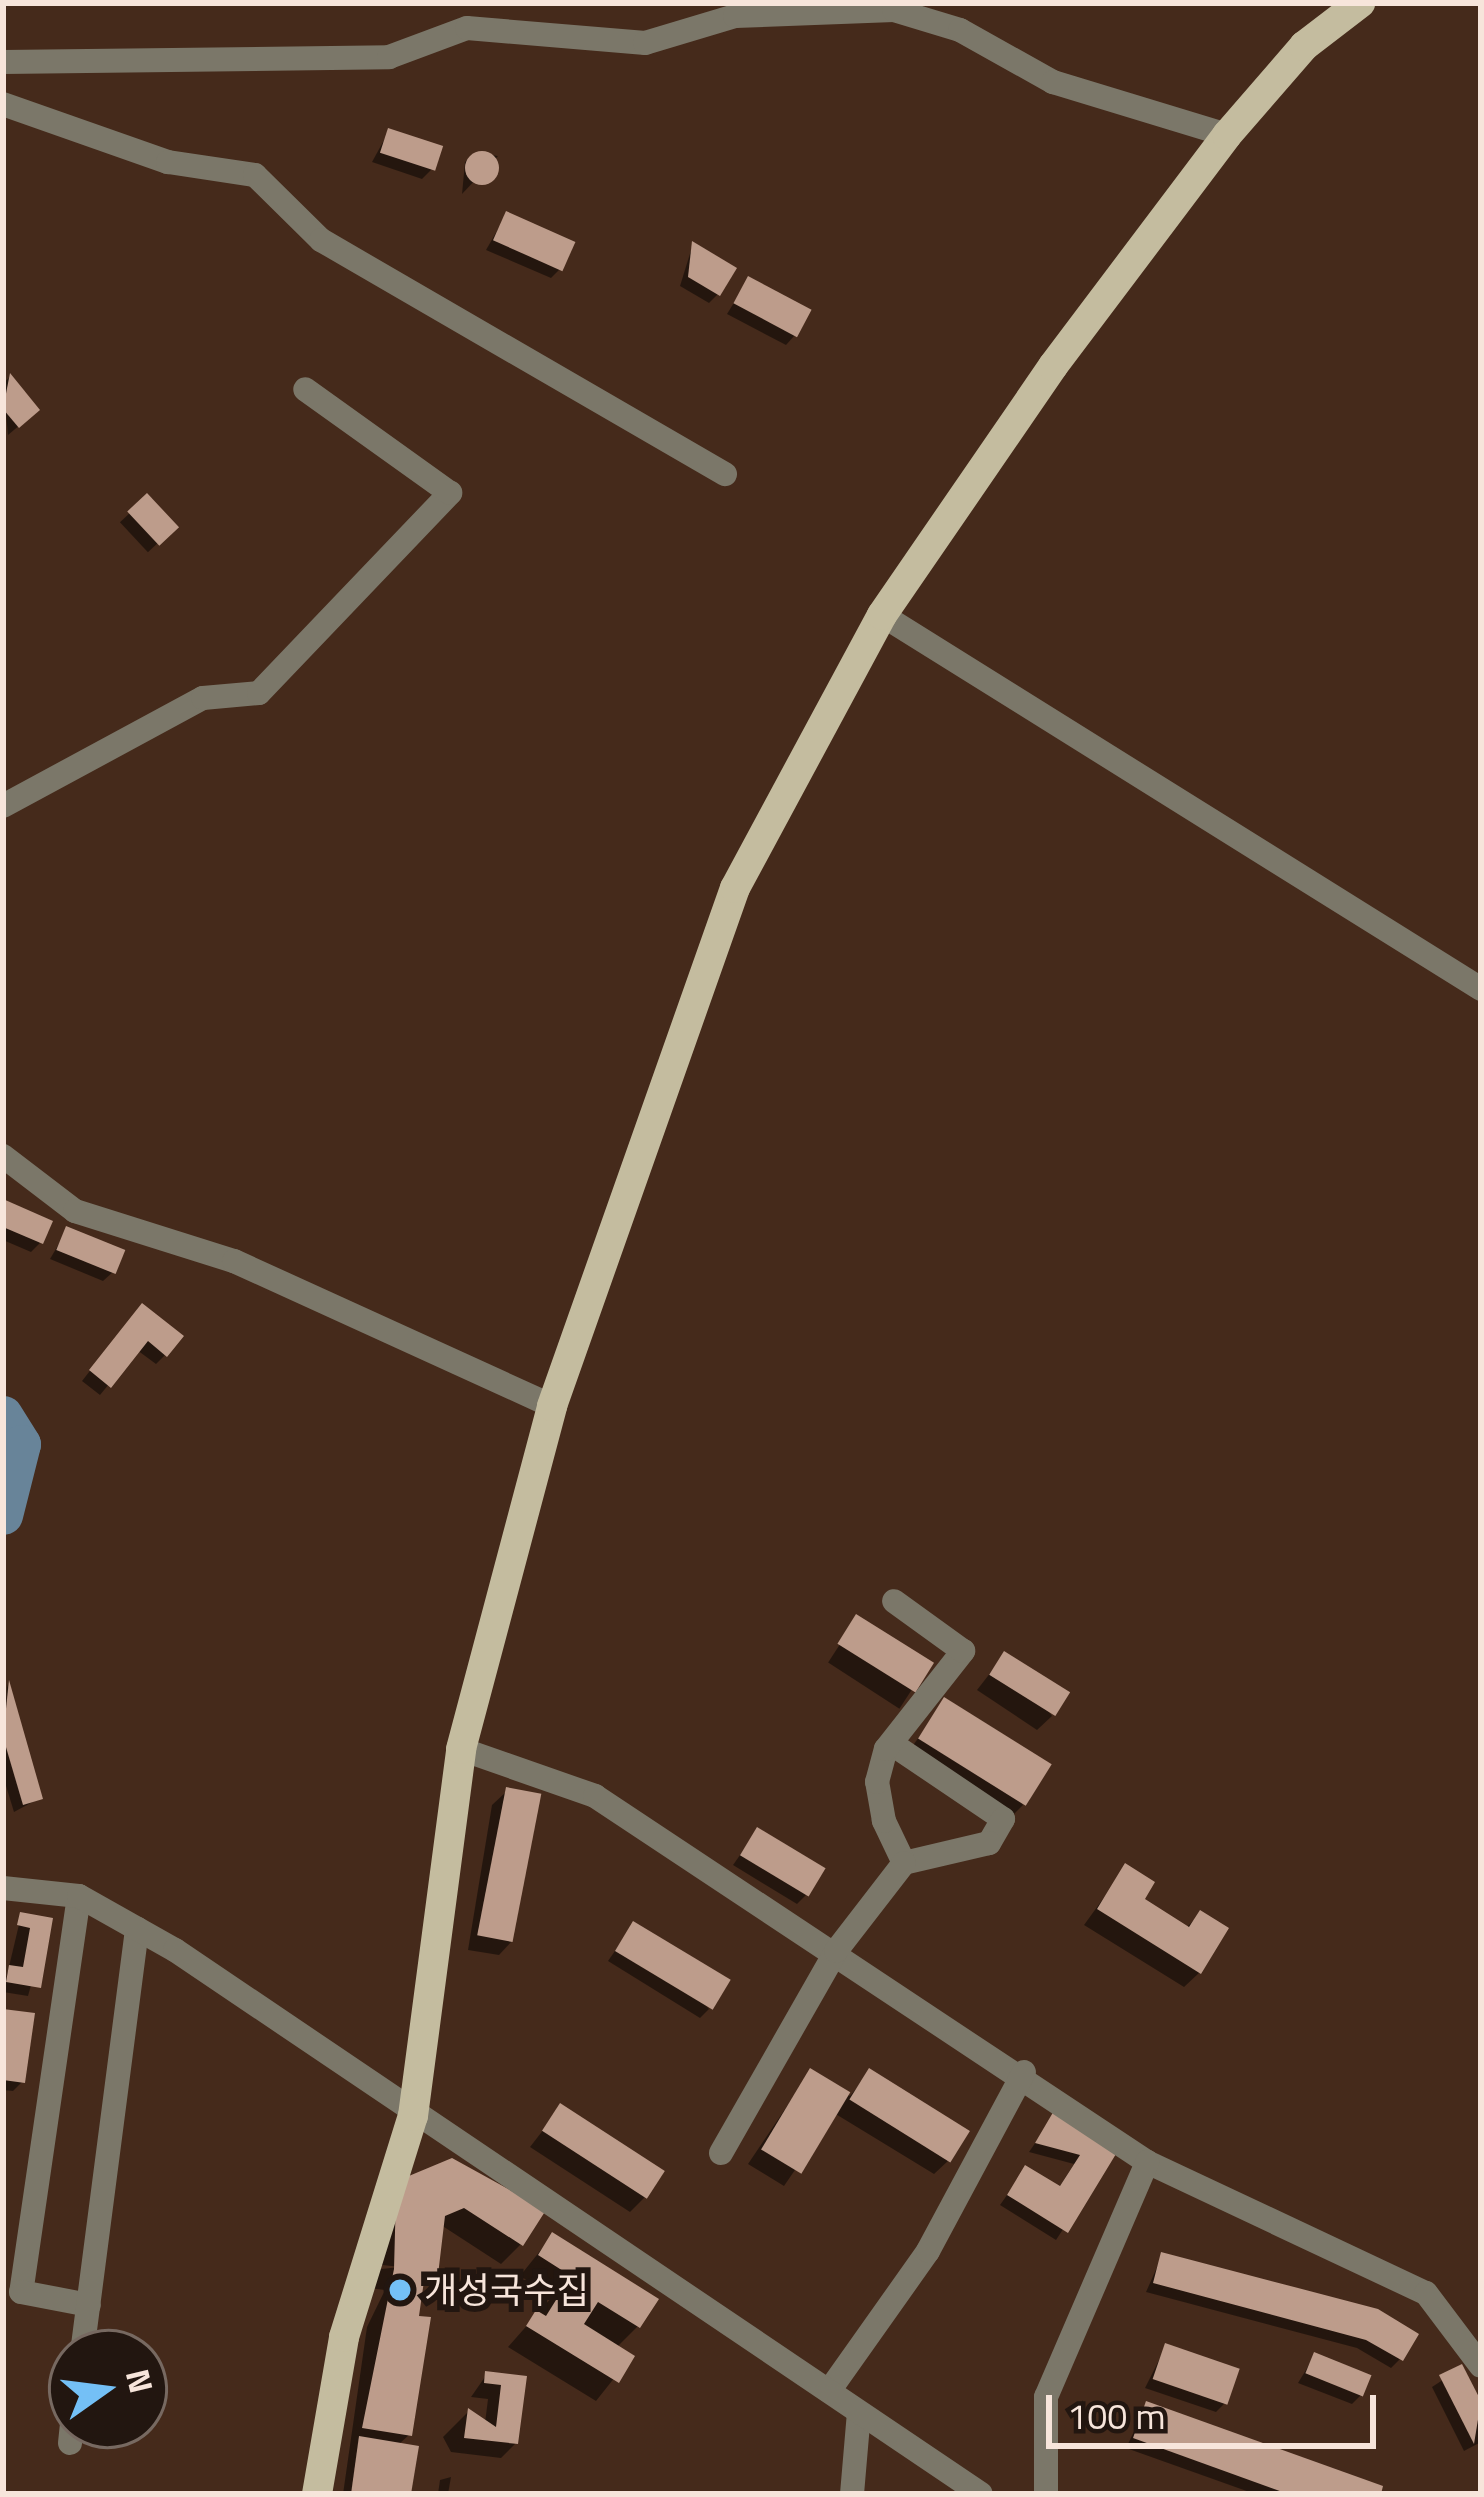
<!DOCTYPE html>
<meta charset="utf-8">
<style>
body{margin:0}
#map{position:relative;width:1484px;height:2497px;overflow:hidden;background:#452a1b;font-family:"Titillium Web","Noto Sans KR",sans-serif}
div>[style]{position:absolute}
.shadow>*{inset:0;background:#0007;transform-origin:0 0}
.river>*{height:39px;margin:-19.5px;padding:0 19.5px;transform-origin:19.5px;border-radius:19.5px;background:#688499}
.building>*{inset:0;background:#bd9c8b;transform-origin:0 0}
.round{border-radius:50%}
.minor>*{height:24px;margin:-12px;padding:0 12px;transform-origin:12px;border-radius:12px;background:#7b7769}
.tertiary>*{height:24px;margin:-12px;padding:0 12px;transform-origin:12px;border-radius:12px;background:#7b7769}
.primary>*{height:30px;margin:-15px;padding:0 15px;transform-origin:15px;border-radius:15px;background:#c4bc9f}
.dots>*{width:33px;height:33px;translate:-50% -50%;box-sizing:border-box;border:6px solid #221610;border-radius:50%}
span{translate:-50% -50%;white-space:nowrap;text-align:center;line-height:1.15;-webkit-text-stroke:12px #221610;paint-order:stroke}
.poi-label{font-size:36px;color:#f7e5db}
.left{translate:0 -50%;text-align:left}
.frame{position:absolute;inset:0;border:6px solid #f7e5db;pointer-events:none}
.north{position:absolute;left:48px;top:2329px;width:120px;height:120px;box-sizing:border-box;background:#221610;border:3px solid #776961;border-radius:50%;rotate:76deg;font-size:33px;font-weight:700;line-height:48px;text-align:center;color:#f7e5db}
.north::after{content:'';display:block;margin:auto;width:42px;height:54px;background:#74c0f6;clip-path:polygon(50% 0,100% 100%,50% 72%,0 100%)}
.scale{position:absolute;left:1046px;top:2395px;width:330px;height:54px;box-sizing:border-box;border:6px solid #f7e5db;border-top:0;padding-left:15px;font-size:36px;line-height:42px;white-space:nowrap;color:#f7e5db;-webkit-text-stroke:9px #221610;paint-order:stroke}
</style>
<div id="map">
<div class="shadow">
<div style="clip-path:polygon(389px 131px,432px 169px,422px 179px,372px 162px)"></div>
<div style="clip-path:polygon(475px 153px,498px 156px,462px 194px,465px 162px)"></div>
<div style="clip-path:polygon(506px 215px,560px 269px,551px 278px,486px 250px)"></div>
<div style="clip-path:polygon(693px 244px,718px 294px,709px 303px,680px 286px)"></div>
<div style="clip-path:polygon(748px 280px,795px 335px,786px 345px,727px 314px)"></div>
<div style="clip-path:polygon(10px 377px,27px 419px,8px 435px,3px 383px)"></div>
<div style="left:147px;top:497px;width:41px;height:37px;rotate:47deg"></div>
<div style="clip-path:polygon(3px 1203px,40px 1243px,31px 1252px,3px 1240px)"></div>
<div style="clip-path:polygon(67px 1230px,113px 1272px,103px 1281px,50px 1259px)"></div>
<div style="clip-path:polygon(133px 1316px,165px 1355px,156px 1364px,137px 1350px,100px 1395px,82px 1381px)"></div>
<div style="left:857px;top:1618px;width:85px;height:53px;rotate:33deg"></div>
<div style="clip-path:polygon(1005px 1654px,1052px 1716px,1037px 1730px,977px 1690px)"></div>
<div style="clip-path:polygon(7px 1684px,40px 1798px,14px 1812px,3px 1776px)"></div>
<div style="clip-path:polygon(945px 1701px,1023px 1805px,1008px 1820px,906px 1755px)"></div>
<div style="clip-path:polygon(507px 1791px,513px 1940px,499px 1955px,468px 1950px,492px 1805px)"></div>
<div style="clip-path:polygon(757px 1831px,806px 1895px,797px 1904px,733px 1865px)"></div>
<div style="clip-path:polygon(1126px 1867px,1140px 1900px,1186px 1928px,1200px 1914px,1199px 1973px,1184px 1987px,1084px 1925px)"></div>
<div style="clip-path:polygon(21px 1916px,49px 1921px,28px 1996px,3px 1992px)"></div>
<div style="clip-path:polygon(633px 1925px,709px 2009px,700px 2018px,608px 1961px)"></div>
<div style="clip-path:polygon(3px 2012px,22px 2082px,13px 2091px,3px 2090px)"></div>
<div style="clip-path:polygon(810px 2072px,850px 2096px,870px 2072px,949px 2160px,934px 2174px,834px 2113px,784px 2186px,748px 2164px)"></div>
<div style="clip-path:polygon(561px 2107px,645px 2197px,630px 2212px,530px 2147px)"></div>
<div style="clip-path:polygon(1056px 2113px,1115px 2150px,1056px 2240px,1000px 2205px,1026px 2168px,1058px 2189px,1074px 2164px,1029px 2152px)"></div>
<div style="clip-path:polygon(451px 2161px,521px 2244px,501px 2264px,441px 2225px,435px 2274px,420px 2289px,410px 2434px,398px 2445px,408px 2494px,343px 2494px,367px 2327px,385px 2290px,369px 2288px,372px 2270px,400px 2267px,374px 2264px,385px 2201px)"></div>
<div style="clip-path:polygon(552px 2236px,638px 2326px,616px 2348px,631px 2357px,596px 2401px,508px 2347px,553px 2296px,520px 2276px)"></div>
<div style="clip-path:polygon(1162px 2256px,1377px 2312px,1400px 2359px,1391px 2368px,1357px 2348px,1146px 2292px)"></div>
<div style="clip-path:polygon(1166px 2346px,1225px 2403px,1216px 2412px,1145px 2388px)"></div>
<div style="clip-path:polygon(1315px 2355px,1361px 2395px,1352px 2404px,1298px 2383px)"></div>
<div style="clip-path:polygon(1461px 2368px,1481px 2408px,1481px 2442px,1464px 2451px,1432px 2387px)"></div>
<div style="clip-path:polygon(487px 2374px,523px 2379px,516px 2443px,501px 2458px,451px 2452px,443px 2437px,468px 2412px,485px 2423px,488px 2399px,471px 2397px)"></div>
<div style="clip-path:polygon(1147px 2405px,1378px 2494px,1255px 2494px,1126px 2448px)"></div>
<div style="clip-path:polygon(451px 2477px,448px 2494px,438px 2494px,440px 2480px)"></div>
</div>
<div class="river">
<div style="left:3px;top:1415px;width:34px;rotate:58deg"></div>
<div style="left:21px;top:1444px;width:73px;rotate:104.2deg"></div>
</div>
<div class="building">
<div style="left:388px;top:128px;width:58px;height:26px;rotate:18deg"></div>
<div class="round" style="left:465px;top:151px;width:34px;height:34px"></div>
<div style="left:506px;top:211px;width:76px;height:32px;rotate:24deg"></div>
<div style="clip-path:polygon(692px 241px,737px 268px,720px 296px,688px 277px)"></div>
<div style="left:748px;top:276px;width:72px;height:31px;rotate:28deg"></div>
<div style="clip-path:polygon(10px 373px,40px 410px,19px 428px,3px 409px)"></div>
<div style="left:147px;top:493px;width:47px;height:27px;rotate:47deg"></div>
<div style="clip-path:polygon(3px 1199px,53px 1221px,43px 1244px,3px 1227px)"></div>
<div style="left:66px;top:1226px;width:64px;height:26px;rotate:22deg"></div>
<div style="clip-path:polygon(142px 1303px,184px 1336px,167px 1357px,148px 1341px,111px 1388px,89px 1370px)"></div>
<div style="left:856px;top:1614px;width:92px;height:35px;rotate:32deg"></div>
<div style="left:1004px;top:1651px;width:78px;height:28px;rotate:32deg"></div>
<div style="clip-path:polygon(9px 1680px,43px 1799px,23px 1805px,3px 1737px)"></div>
<div style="left:944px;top:1697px;width:127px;height:49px;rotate:32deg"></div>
<div style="left:506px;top:1787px;width:36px;height:151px;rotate:11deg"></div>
<div style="left:757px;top:1827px;width:80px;height:33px;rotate:31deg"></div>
<div style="clip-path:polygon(1125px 1863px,1155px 1882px,1145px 1899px,1189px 1927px,1200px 1910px,1229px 1928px,1201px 1974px,1097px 1909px)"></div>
<div style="clip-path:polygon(20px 1912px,53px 1918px,41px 1988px,6px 1982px,9px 1965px,23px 1967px,30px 1928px,17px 1925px)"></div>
<div style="left:633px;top:1921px;width:114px;height:35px;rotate:31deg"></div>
<div style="clip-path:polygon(3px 2009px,35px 2013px,25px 2083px,3px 2080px)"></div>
<div style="left:810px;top:2068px;width:47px;height:95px;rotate:31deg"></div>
<div style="left:869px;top:2068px;width:119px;height:37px;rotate:32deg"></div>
<div style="left:560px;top:2103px;width:125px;height:33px;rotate:33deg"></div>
<div style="clip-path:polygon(1055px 2109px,1119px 2149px,1068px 2233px,1007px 2195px,1025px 2165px,1060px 2186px,1080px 2155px,1035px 2143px)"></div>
<div style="clip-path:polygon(452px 2158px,546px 2210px,523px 2246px,464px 2208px,445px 2216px,438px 2275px,425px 2274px,419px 2316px,431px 2317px,412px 2436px,362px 2428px,394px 2269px,396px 2194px,404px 2178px)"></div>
<div style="clip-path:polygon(552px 2232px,659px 2299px,640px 2328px,598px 2302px,584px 2324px,635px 2356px,619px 2383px,526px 2326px,536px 2310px,546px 2316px,571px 2276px,538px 2255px)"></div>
<div style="clip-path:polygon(1161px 2252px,1378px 2309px,1419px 2334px,1403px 2361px,1366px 2340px,1153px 2283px)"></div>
<div style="left:1165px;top:2343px;width:79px;height:38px;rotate:19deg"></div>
<div style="left:1314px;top:2352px;width:62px;height:23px;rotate:22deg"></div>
<div style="clip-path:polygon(1462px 2364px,1481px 2401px,1474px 2444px,1439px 2375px)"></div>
<div style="clip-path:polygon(485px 2371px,527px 2376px,518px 2444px,464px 2438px,468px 2408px,496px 2427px,501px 2385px,484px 2383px)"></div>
<div style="clip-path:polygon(1146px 2401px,1383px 2486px,1381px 2494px,1288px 2494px,1133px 2438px)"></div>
<div style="clip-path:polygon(359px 2436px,419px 2446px,411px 2494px,351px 2494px)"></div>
</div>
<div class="minor">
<div style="left:3px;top:62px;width:386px;rotate:-0.7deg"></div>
<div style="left:389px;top:57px;width:83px;rotate:-20.4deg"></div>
<div style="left:467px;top:28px;width:179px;rotate:4.8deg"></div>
<div style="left:645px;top:43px;width:94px;rotate:-16.7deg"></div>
<div style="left:735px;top:16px;width:159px;rotate:-2.2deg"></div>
<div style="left:894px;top:10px;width:69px;rotate:16.9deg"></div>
<div style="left:960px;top:30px;width:107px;rotate:29.2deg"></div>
<div style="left:1053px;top:82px;width:182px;rotate:16.9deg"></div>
<div style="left:3px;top:104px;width:175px;rotate:19.4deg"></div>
<div style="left:168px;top:162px;width:88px;rotate:8.5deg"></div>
<div style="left:255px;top:175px;width:93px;rotate:44.6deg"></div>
<div style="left:321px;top:240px;width:467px;rotate:30.1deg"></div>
<div style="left:882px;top:615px;width:706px;rotate:31.98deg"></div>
<div style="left:3px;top:806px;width:227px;rotate:-28.4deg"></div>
<div style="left:203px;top:698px;width:56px;rotate:-5.1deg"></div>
<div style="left:259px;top:693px;width:277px;rotate:-46.3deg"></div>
<div style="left:450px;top:493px;width:178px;rotate:-144.4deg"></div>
<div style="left:3px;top:1156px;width:91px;rotate:37.4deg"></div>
<div style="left:75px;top:1211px;width:167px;rotate:17.5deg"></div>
<div style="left:234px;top:1261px;width:349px;rotate:24.5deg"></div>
<div style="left:892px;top:1744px;width:134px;rotate:34deg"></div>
<div style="left:1003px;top:1819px;width:28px;rotate:120deg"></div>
<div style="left:989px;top:1843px;width:87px;rotate:166.8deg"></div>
<div style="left:904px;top:1863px;width:47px;rotate:-115.5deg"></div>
<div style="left:884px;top:1821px;width:40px;rotate:-100deg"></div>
<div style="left:877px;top:1782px;width:34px;rotate:-75deg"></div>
<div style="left:886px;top:1749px;width:125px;rotate:-51.8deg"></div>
<div style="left:963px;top:1651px;width:85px;rotate:-144.1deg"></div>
<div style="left:461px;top:1749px;width:142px;rotate:19.3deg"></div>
<div style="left:595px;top:1796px;width:662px;rotate:33.55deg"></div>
<div style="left:1147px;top:2162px;width:308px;rotate:25.2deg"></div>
<div style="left:1426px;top:2293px;width:91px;rotate:53deg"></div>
<div style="left:79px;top:1896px;width:400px;rotate:98.3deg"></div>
<div style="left:21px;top:2292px;width:69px;rotate:10.8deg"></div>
<div style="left:721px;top:2153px;width:232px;rotate:-60.3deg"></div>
<div style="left:836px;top:1951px;width:111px;rotate:-52.3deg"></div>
<div style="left:82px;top:2353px;width:428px;rotate:-82.6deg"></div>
<div style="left:829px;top:2391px;width:171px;rotate:-54.7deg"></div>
<div style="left:928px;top:2251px;width:203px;rotate:-61.8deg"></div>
<div style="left:70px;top:2443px;width:18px;rotate:-84deg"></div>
<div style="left:852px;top:2494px;width:81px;rotate:-85.1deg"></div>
<div style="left:1046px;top:2494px;width:97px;rotate:-90deg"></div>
<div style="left:1046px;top:2397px;width:256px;rotate:-66.7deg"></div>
</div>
<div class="tertiary">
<div style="left:3px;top:1888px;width:76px;rotate:6deg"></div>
<div style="left:79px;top:1896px;width:110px;rotate:29.4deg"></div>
<div style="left:175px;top:1950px;width:972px;rotate:34.02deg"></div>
</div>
<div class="primary">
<div style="left:317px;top:2494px;width:159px;rotate:-80.2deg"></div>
<div style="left:344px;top:2337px;width:232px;rotate:-72.7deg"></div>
<div style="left:413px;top:2116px;width:370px;rotate:-82.5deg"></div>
<div style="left:461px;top:1749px;width:355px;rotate:-75.1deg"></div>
<div style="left:552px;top:1406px;width:549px;rotate:-70.54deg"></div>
<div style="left:735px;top:888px;width:310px;rotate:-61.7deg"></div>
<div style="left:882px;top:615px;width:302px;rotate:-55.5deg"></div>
<div style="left:1053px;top:366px;width:289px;rotate:-53deg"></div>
<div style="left:1227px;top:135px;width:118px;rotate:-49.1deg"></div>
<div style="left:1304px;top:46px;width:71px;rotate:-37.5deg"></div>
</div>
<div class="dots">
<div style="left:400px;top:2290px;background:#74c0f6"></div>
</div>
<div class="poi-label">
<span class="left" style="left:424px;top:2290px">개성국수집</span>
</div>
<div class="frame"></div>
<div class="north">N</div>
<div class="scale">100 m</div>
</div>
